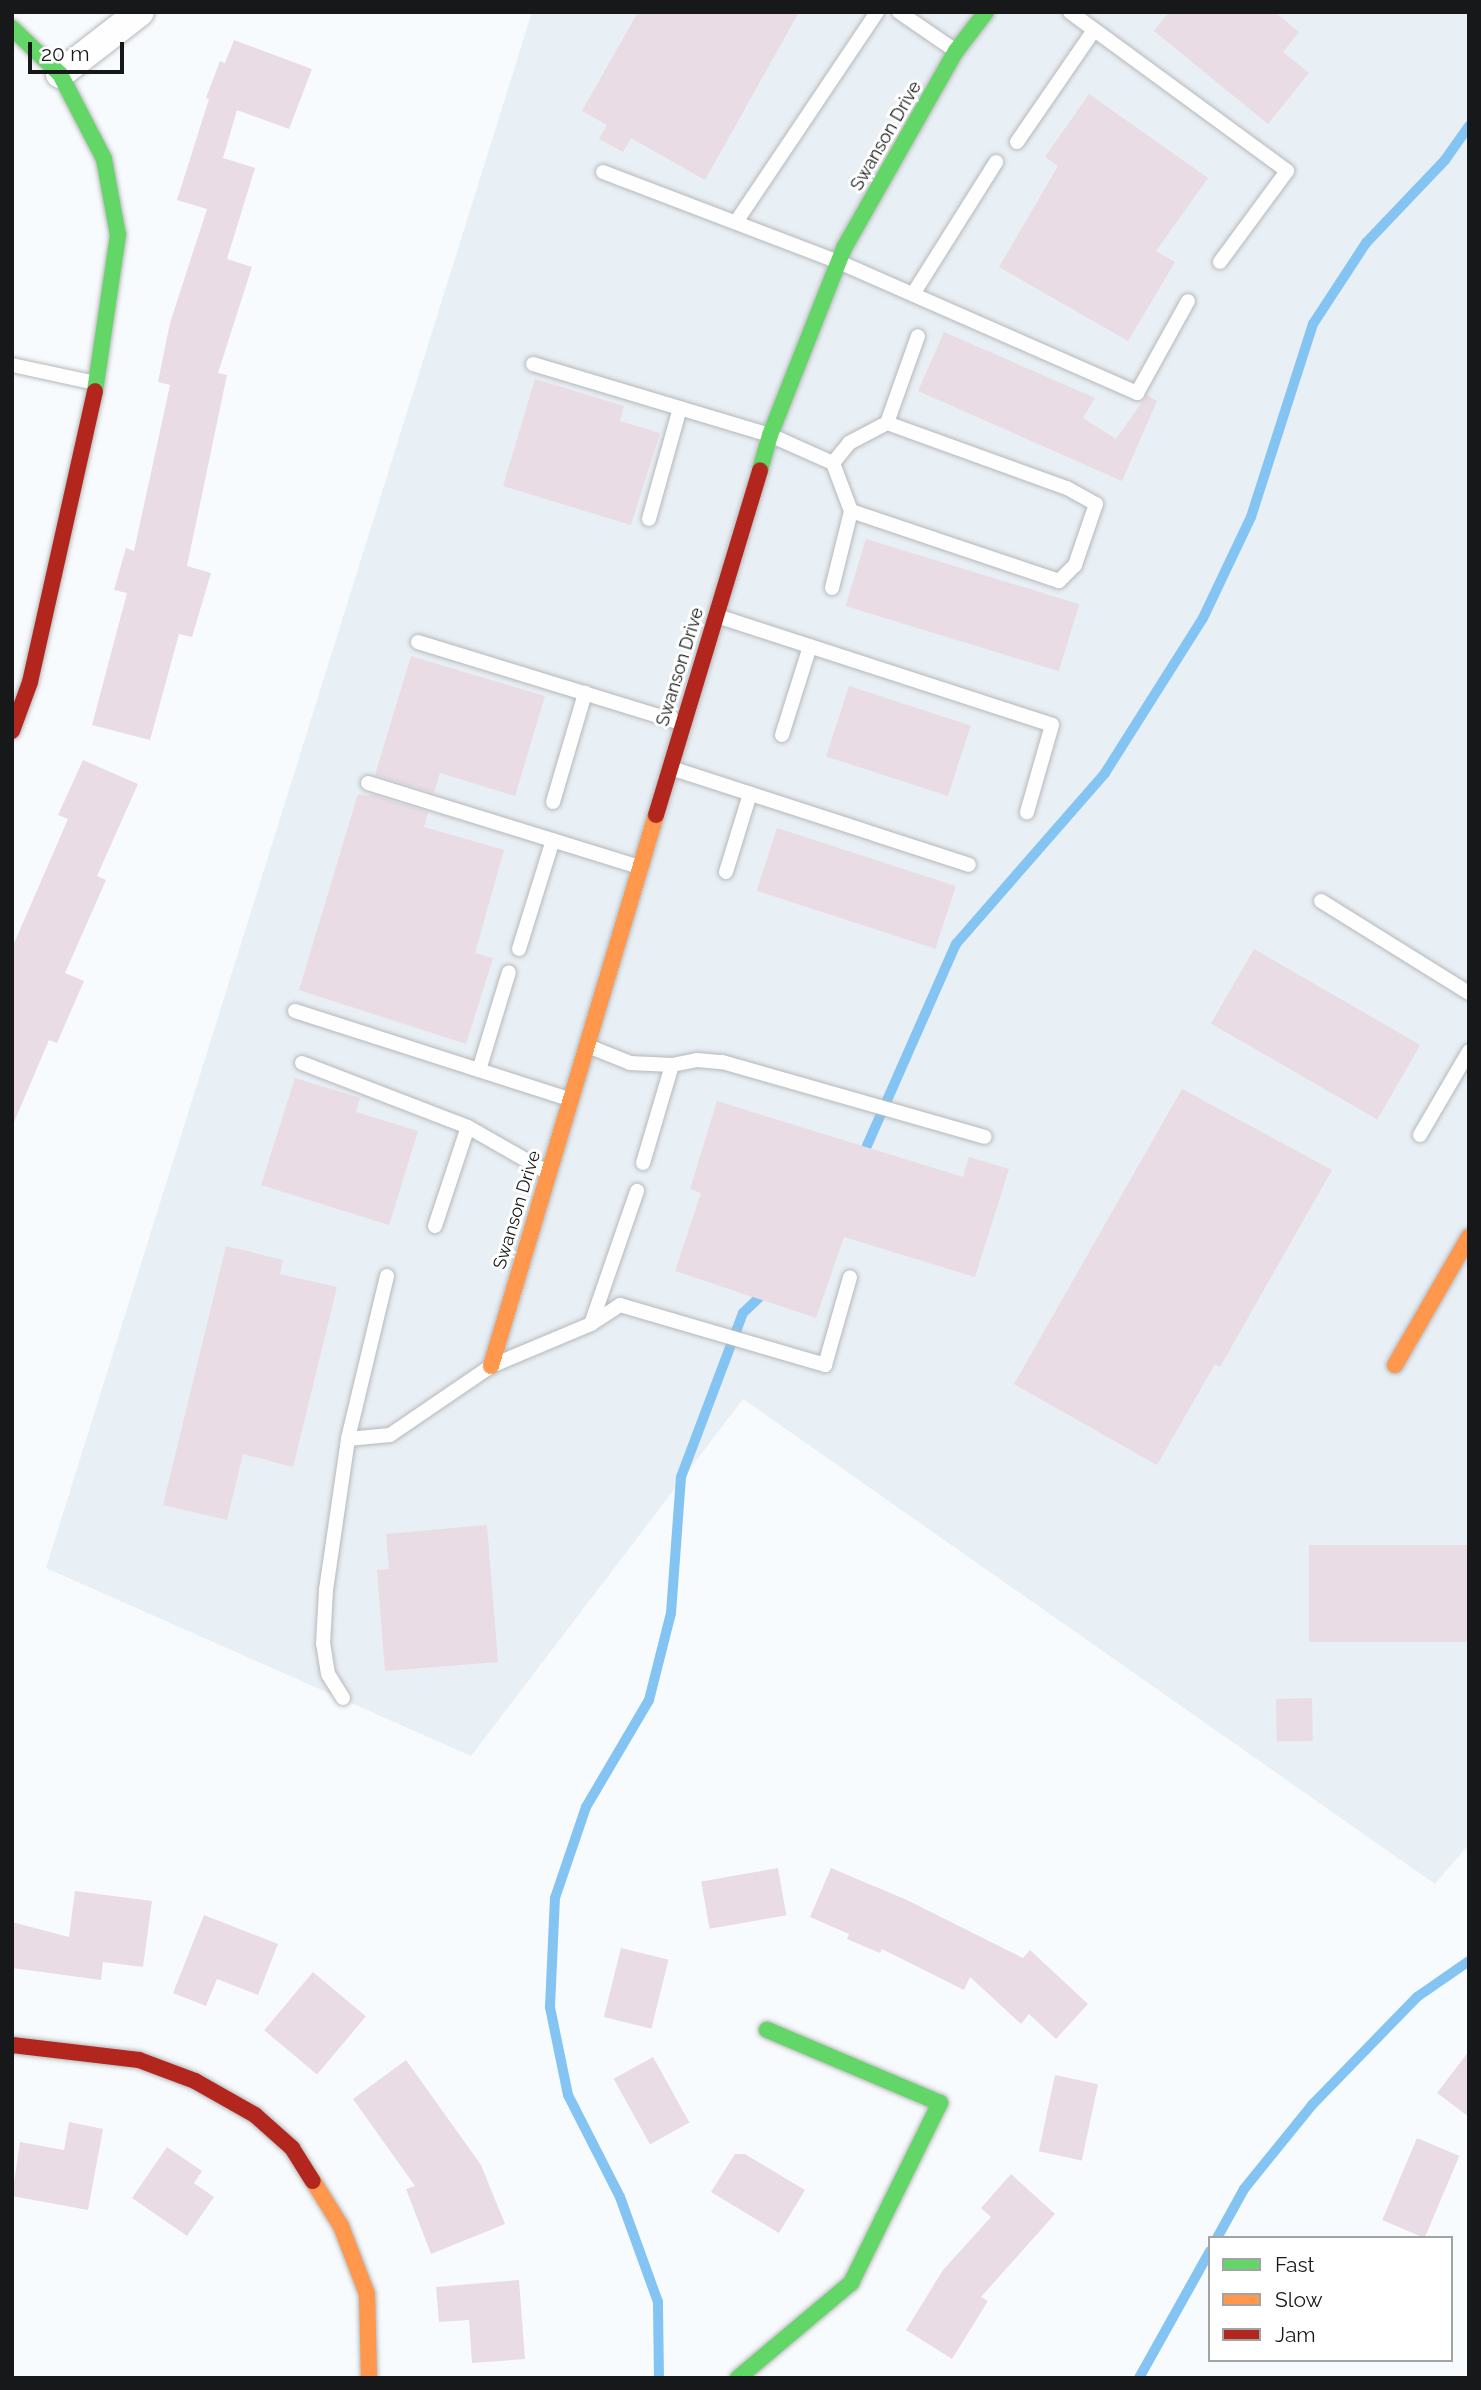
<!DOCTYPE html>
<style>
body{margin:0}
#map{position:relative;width:1481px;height:2390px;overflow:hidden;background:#f8fbfd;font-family:Raleway,sans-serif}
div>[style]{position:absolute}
.built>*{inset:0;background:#e8eff5}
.stream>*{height:10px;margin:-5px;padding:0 5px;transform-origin:5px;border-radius:5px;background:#84c4f3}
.building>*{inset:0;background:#eadce4;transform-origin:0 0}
.roads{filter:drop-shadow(0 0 2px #b6b8b9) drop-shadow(0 0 2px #b6b8b9)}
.lane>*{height:14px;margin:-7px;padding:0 7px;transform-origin:7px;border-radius:7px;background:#fefeff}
.street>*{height:28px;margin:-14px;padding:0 14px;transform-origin:14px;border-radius:14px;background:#fefeff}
.fast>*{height:16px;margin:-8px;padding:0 8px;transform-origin:8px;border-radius:8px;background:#63d668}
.slow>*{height:16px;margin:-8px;padding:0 8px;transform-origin:8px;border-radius:8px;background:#ff974d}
.jam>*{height:16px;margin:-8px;padding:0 8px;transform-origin:8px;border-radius:8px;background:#b3261e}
span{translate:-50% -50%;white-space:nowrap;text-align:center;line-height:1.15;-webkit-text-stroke:6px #fff;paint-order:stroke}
.street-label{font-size:18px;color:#171819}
.frame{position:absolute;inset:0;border:14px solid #171819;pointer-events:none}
.legend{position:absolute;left:1208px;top:2236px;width:245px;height:126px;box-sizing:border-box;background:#fff;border:2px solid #a2a3a3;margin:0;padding:9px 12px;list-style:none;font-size:21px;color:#171819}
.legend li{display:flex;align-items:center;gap:14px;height:35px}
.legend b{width:35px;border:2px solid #a2a3a3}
.scale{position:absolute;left:28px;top:42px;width:96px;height:32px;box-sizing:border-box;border:4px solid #171819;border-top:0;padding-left:9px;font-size:21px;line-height:24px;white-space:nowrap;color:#171819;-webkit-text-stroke:5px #fff;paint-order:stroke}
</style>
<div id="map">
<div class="built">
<div style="clip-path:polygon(532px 12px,1469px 12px,1469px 1844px,1435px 1884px,743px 1399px,471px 1756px,46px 1568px)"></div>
</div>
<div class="stream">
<div style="left:862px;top:1157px;width:233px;rotate:-66.2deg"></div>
<div style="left:956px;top:944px;width:227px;rotate:-48.9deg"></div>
<div style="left:1105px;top:773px;width:183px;rotate:-57.7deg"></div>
<div style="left:1203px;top:618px;width:112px;rotate:-64.6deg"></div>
<div style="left:1251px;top:517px;width:203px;rotate:-72.2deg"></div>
<div style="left:1313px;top:324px;width:97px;rotate:-56.8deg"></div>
<div style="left:1366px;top:243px;width:115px;rotate:-46.4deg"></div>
<div style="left:1445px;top:160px;width:42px;rotate:-54.8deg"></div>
<div style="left:1217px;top:2238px;width:56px;rotate:-61.1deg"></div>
<div style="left:1244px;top:2189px;width:108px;rotate:-51deg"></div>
<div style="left:1312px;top:2105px;width:151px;rotate:-45.8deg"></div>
<div style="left:1417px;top:1997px;width:63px;rotate:-34.7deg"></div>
<div style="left:659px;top:2378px;width:76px;rotate:-90.8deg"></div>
<div style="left:658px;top:2302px;width:112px;rotate:-109.9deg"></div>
<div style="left:620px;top:2197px;width:114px;rotate:-117deg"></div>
<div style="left:568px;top:2095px;width:90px;rotate:-101.6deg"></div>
<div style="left:550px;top:2007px;width:109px;rotate:-87.4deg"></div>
<div style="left:555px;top:1898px;width:96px;rotate:-71.2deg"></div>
<div style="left:586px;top:1807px;width:124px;rotate:-59.5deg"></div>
<div style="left:649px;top:1700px;width:90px;rotate:-75.8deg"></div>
<div style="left:671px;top:1613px;width:136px;rotate:-85.8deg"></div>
<div style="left:681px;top:1477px;width:175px;rotate:-69.3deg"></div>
<div style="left:743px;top:1313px;width:33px;rotate:-44deg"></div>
<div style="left:1139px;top:2378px;width:145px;rotate:-60.8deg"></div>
</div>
<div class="building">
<div style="clip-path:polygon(638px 12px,799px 12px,705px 180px,631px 138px,623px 152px,599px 139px,607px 125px,582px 111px)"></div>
<div style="clip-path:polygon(1169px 12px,1275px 12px,1299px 32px,1283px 52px,1309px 73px,1268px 124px,1154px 31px)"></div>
<div style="clip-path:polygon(234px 40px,312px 69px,289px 129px,237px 110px,223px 158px,255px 168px,227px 259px,252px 267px,218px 373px,227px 375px,187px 566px,211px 573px,192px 637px,179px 634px,150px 740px,92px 725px,127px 593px,114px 590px,126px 548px,134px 551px,170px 385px,158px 382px,170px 323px,207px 209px,177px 200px,209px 99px,206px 98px,220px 61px,225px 63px)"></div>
<div style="clip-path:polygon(1089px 94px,1208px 178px,1156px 251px,1175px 262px,1128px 341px,999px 267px,1058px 166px,1045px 157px)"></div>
<div style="clip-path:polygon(944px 332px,1095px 398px,1083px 418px,1116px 439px,1147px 395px,1157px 401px,1122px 481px,918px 391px)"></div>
<div style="clip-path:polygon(535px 379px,624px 406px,620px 421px,660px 433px,631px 525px,503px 486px)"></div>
<div style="left:866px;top:539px;width:223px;height:70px;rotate:17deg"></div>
<div style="clip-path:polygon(411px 656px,545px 696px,515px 796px,440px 773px,434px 793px,375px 775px)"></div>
<div style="left:849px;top:686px;width:128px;height:74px;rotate:18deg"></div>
<div style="clip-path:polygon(83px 760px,138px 784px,97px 876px,106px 880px,65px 973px,84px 981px,57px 1043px,49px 1040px,12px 1127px,12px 948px,68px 819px,58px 815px)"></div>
<div style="clip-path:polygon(358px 794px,369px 796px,370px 794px,428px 812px,424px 827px,504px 850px,475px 953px,493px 958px,466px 1044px,299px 990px)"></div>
<div style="left:777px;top:828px;width:188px;height:66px;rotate:18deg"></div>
<div style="left:1254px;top:949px;width:192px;height:86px;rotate:30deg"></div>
<div style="clip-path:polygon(295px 1078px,360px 1098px,356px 1112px,418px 1131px,389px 1225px,261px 1185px)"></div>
<div style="clip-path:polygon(1182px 1089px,1332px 1170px,1220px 1367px,1215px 1364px,1157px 1465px,1014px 1384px)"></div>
<div style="clip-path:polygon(717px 1101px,963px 1177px,969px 1157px,1009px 1169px,975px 1277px,844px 1237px,816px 1318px,675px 1271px,701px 1193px,690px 1189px)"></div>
<div style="clip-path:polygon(226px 1246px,283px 1260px,280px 1274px,337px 1287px,293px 1467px,243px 1454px,227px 1520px,163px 1505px)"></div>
<div style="clip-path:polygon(487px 1525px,498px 1662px,385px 1671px,377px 1570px,389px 1569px,386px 1534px)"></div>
<div style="left:1469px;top:1545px;width:97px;height:160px;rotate:90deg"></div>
<div style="left:1312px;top:1698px;width:43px;height:36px;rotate:89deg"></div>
<div style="left:778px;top:1868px;width:48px;height:78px;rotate:80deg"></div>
<div style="clip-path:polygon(831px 1868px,907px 1900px,1023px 1958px,1030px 1950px,1088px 2004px,1056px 2039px,1029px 2014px,1021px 2024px,970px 1977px,964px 1990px,882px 1949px,880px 1953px,847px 1939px,849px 1934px,810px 1917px)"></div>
<div style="clip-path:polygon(75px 1891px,152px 1901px,143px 1967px,103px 1962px,101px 1980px,12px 1968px,12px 1922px,69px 1937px)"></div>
<div style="clip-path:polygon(204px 1915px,278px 1944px,258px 1995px,217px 1979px,206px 2006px,173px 1993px)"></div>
<div style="left:621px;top:1948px;width:49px;height:71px;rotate:14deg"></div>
<div style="left:313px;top:1972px;width:69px;height:76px;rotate:40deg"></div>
<div style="clip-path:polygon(1469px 2051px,1469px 2117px,1437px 2093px)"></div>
<div style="left:653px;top:2057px;width:75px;height:45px;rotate:61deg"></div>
<div style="clip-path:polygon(406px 2060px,481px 2165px,505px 2224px,431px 2254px,406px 2189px,415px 2186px,353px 2099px)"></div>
<div style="left:1055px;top:2075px;width:44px;height:78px;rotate:12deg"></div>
<div style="clip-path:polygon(69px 2122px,103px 2129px,88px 2210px,12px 2196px,20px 2142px,64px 2150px)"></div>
<div style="left:1417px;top:2138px;width:46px;height:89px;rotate:23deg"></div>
<div style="clip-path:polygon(167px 2147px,202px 2171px,194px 2183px,214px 2197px,187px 2236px,132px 2198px)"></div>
<div style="clip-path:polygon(735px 2154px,745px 2154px,805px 2190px,779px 2233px,711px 2192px)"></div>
<div style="clip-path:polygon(1011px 2174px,1055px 2214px,981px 2297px,988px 2301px,952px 2359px,906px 2330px,943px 2270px,991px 2217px,981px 2208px)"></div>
<div style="clip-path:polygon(519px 2280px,525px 2359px,472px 2363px,469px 2320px,439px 2322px,436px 2287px)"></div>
</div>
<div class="roads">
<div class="lane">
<div style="left:899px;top:12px;width:69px;rotate:34.4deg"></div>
<div style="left:1070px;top:12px;width:269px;rotate:36.2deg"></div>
<div style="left:1287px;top:171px;width:113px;rotate:126.4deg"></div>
<div style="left:1017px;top:142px;width:136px;rotate:-55.5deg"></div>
<div style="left:603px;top:172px;width:253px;rotate:20.9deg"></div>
<div style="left:839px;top:262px;width:326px;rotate:23.7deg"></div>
<div style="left:1137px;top:393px;width:105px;rotate:-61deg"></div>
<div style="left:736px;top:222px;width:253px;rotate:-56.1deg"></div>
<div style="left:913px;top:294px;width:156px;rotate:-57.8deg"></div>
<div style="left:533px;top:364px;width:247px;rotate:16.7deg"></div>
<div style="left:770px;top:435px;width:69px;rotate:24deg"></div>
<div style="left:833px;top:463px;width:26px;rotate:-51deg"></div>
<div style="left:849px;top:443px;width:43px;rotate:-27.8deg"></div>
<div style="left:887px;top:423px;width:191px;rotate:19.9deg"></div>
<div style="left:1067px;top:488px;width:33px;rotate:29deg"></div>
<div style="left:1096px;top:504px;width:65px;rotate:109deg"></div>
<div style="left:1075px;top:565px;width:23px;rotate:135deg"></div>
<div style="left:1059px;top:581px;width:219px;rotate:-161.4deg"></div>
<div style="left:851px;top:511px;width:51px;rotate:-110.6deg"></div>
<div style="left:12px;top:365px;width:85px;rotate:12.2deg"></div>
<div style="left:887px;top:423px;width:92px;rotate:-70.4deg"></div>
<div style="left:649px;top:519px;width:115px;rotate:-74.4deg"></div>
<div style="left:832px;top:588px;width:79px;rotate:-76.1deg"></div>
<div style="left:717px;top:616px;width:352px;rotate:18deg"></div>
<div style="left:1052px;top:725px;width:91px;rotate:106deg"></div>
<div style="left:418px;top:642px;width:276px;rotate:17.1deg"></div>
<div style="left:782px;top:735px;width:93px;rotate:-72.5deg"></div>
<div style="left:671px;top:768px;width:313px;rotate:18deg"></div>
<div style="left:368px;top:783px;width:284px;rotate:17.2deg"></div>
<div style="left:553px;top:802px;width:114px;rotate:-73.6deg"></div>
<div style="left:726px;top:872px;width:82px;rotate:-72.9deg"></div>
<div style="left:1321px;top:901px;width:174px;rotate:31.9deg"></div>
<div style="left:519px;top:949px;width:114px;rotate:-72.7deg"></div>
<div style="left:295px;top:1011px;width:288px;rotate:17.8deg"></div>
<div style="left:588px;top:1046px;width:45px;rotate:22deg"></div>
<div style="left:630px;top:1063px;width:42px;rotate:2.7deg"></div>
<div style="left:672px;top:1065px;width:25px;rotate:-11deg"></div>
<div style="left:697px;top:1060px;width:25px;rotate:5deg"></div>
<div style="left:722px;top:1062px;width:273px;rotate:15.9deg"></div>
<div style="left:302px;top:1063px;width:178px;rotate:21.1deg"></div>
<div style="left:468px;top:1127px;width:91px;rotate:29.7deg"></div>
<div style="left:479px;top:1070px;width:102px;rotate:-73deg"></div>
<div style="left:1420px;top:1135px;width:97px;rotate:-59.7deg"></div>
<div style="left:643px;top:1163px;width:102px;rotate:-73.5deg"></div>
<div style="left:435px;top:1226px;width:104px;rotate:-71.6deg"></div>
<div style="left:387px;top:1276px;width:168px;rotate:103.5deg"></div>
<div style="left:348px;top:1439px;width:42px;rotate:-5.4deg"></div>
<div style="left:390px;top:1435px;width:122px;rotate:-34.3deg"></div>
<div style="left:491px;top:1366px;width:108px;rotate:-22.8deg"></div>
<div style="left:591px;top:1324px;width:141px;rotate:-70.9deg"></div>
<div style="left:591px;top:1324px;width:35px;rotate:-33deg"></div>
<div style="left:620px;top:1305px;width:214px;rotate:16.3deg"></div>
<div style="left:825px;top:1365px;width:91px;rotate:-74.1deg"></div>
<div style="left:343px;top:1698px;width:28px;rotate:-122deg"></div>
<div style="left:328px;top:1674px;width:30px;rotate:-99deg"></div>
<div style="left:323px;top:1644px;width:54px;rotate:-86.8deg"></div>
<div style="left:326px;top:1590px;width:153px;rotate:-81.7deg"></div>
</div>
<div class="street">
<div style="left:60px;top:74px;width:101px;rotate:-37.8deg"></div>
</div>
<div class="fast">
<div style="left:12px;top:28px;width:66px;rotate:43.8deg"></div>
<div style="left:60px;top:74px;width:96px;rotate:62.6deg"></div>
<div style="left:104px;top:159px;width:77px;rotate:79.6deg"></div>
<div style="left:118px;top:235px;width:158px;rotate:98.4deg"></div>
<div style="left:760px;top:470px;width:36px;rotate:-74deg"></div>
<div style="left:770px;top:435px;width:201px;rotate:-68.4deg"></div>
<div style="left:844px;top:248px;width:227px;rotate:-60.4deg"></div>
<div style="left:956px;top:51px;width:49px;rotate:-52.4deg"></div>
<div style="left:738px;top:2378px;width:148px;rotate:-40.1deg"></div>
<div style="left:851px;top:2283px;width:201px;rotate:-63.7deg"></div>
<div style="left:940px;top:2103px;width:188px;rotate:-157.1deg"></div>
</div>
<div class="slow">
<div style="left:1395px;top:1365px;width:148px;rotate:-60deg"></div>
<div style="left:491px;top:1366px;width:575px;rotate:-73.33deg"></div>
<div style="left:313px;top:2181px;width:53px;rotate:58.1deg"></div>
<div style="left:341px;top:2226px;width:73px;rotate:69.1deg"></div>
<div style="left:367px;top:2294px;width:84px;rotate:88.6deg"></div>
</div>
<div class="jam">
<div style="left:12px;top:731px;width:52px;rotate:-69.8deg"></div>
<div style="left:30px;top:682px;width:298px;rotate:-77.4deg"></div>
<div style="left:656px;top:815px;width:360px;rotate:-73.2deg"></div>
<div style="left:12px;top:2045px;width:128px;rotate:6.7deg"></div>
<div style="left:139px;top:2060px;width:60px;rotate:20.6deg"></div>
<div style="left:195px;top:2081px;width:69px;rotate:29.5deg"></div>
<div style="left:255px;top:2115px;width:50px;rotate:41.7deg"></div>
<div style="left:292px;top:2148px;width:39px;rotate:58deg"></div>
</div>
</div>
<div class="street-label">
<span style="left:886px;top:136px;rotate:-60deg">Swanson Drive</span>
<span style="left:680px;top:667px;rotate:-73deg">Swanson Drive</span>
<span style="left:517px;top:1210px;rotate:-73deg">Swanson Drive</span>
</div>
<div class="frame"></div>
<ul class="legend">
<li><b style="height:9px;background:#63d668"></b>Fast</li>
<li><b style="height:9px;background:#ff974d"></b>Slow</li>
<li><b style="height:9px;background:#b3261e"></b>Jam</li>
</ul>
<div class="scale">20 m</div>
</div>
